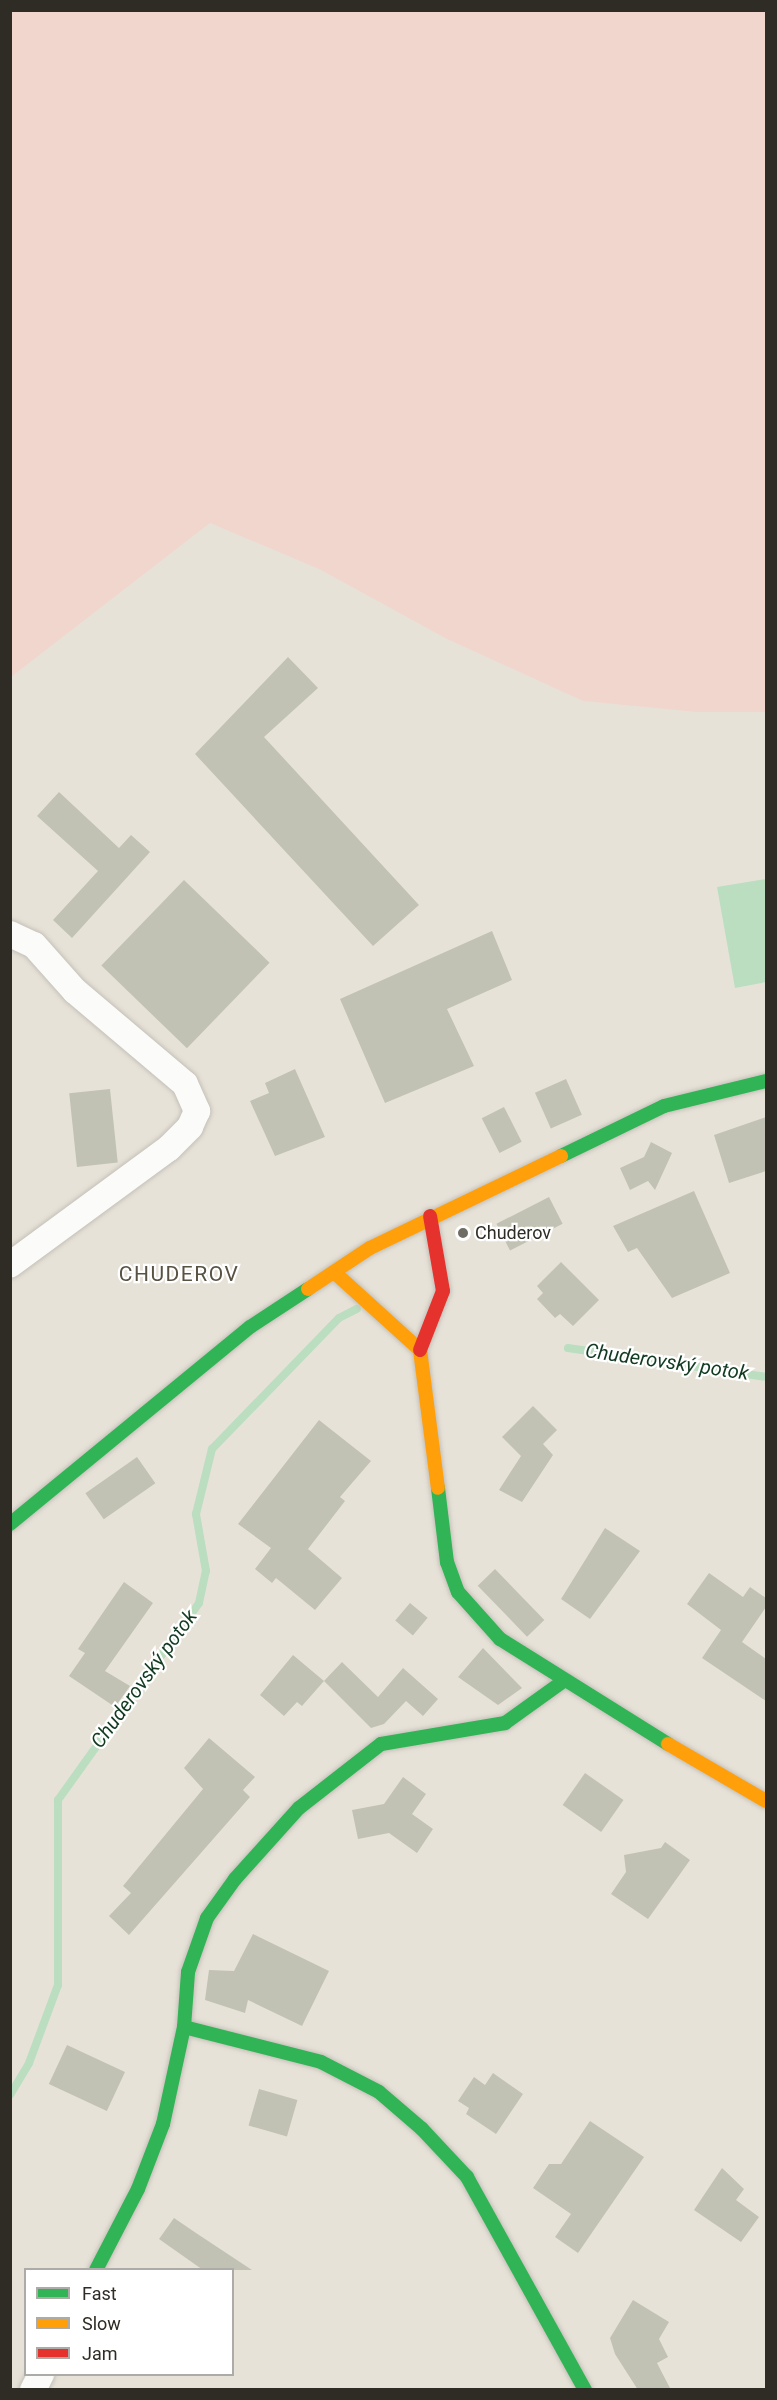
<!DOCTYPE html>
<meta charset="utf-8">
<style>
body{margin:0}
#map{position:relative;width:777px;height:2400px;overflow:hidden;background:#e7e2d8;font-family:Roboto,sans-serif}
div>[style]{position:absolute}
.green>*{inset:0;background:#f1d6ce}
.water>*{inset:0;background:#badebf}
.stream>*{height:8px;margin:-4px;padding:0 4px;transform-origin:4px;border-radius:4px;background:#badebf}
.building>*{inset:0;background:#c1c2b3;transform-origin:0 0}
.roads{filter:drop-shadow(0 0 2px #c4c0b8) drop-shadow(0 0 2px #c4c0b8)}
.street>*{height:26px;margin:-13px;padding:0 13px;transform-origin:13px;border-radius:13px;background:#fbfbf9}
.fast>*{height:14px;margin:-7px;padding:0 7px;transform-origin:7px;border-radius:7px;background:#30b455}
.slow>*{height:14px;margin:-7px;padding:0 7px;transform-origin:7px;border-radius:7px;background:#ff9f0a}
.jam>*{height:14px;margin:-7px;padding:0 7px;transform-origin:7px;border-radius:7px;background:#e5322d}
.dots>*{width:16px;height:16px;translate:-50% -50%;box-sizing:border-box;border:3px solid #fff;border-radius:50%}
span{translate:-50% -50%;white-space:nowrap;text-align:center;line-height:1.15;-webkit-text-stroke:4.5px #fff;paint-order:stroke}
.poi-label{font-size:18px;color:#2f2c25}
.left{translate:0 -50%;text-align:left}
.water-label{font-size:20px;color:#113a20;font-style:italic}
.quarter-label{font-size:21px;color:#585242;letter-spacing:1.5px}
.frame{position:absolute;inset:0;border:12px solid #2f2c25;pointer-events:none}
.legend{position:absolute;left:24px;top:2268px;width:210px;height:108px;box-sizing:border-box;background:#fff;border:2px solid #acaba8;margin:0;padding:8px 10px;list-style:none;font-size:18px;color:#2f2c25}
.legend li{display:flex;align-items:center;gap:12px;height:30px}
.legend b{width:30px;border:2px solid #acaba8}
</style>
<div id="map">
<div class="green">
<div style="clip-path:polygon(11px 10px,766px 11px,766px 712px,696px 712px,583px 701px,447px 639px,319px 569px,210px 523px,11px 677px)"></div>
</div>
<div class="water">
<div style="clip-path:polygon(766px 879px,766px 982px,735px 988px,717px 887px)"></div>
</div>
<div class="stream">
<div style="left:568px;top:1348px;width:200px;rotate:8.3deg"></div>
<div style="left:10px;top:2095px;width:37px;rotate:-59deg"></div>
<div style="left:29px;top:2063px;width:83px;rotate:-69.6deg"></div>
<div style="left:58px;top:1985px;width:185px;rotate:-90deg"></div>
<div style="left:58px;top:1800px;width:242px;rotate:-54.4deg"></div>
<div style="left:199px;top:1603px;width:33px;rotate:-78deg"></div>
<div style="left:206px;top:1571px;width:58px;rotate:-100deg"></div>
<div style="left:196px;top:1514px;width:67px;rotate:-76.2deg"></div>
<div style="left:212px;top:1449px;width:182px;rotate:-45.9deg"></div>
<div style="left:339px;top:1318px;width:20px;rotate:-27deg"></div>
</div>
<div class="building">
<div style="clip-path:polygon(288px 657px,318px 688px,264px 737px,419px 905px,373px 946px,195px 754px)"></div>
<div style="clip-path:polygon(59px 792px,119px 848px,131px 835px,150px 852px,72px 938px,53px 920px,98px 871px,37px 816px)"></div>
<div style="left:184px;top:880px;width:119px;height:119px;rotate:44deg"></div>
<div style="clip-path:polygon(492px 931px,512px 980px,447px 1009px,474px 1066px,385px 1103px,340px 999px)"></div>
<div style="clip-path:polygon(295px 1069px,325px 1137px,275px 1156px,250px 1101px,269px 1093px,265px 1083px)"></div>
<div style="left:566px;top:1079px;width:39px;height:34px;rotate:66deg"></div>
<div style="left:110px;top:1089px;width:74px;height:41px;rotate:84deg"></div>
<div style="left:504px;top:1107px;width:39px;height:25px;rotate:63deg"></div>
<div style="clip-path:polygon(766px 1117px,766px 1171px,729px 1183px,714px 1135px)"></div>
<div style="clip-path:polygon(651px 1142px,672px 1153px,655px 1190px,648px 1181px,630px 1190px,620px 1168px,644px 1157px)"></div>
<div style="clip-path:polygon(694px 1191px,730px 1273px,672px 1298px,637px 1248px,628px 1252px,613px 1226px)"></div>
<div style="left:549px;top:1197px;width:30px;height:59px;rotate:63deg"></div>
<div style="clip-path:polygon(561px 1262px,599px 1300px,573px 1326px,560px 1314px,555px 1318px,537px 1299px,543px 1293px,537px 1286px)"></div>
<div style="clip-path:polygon(533px 1406px,557px 1430px,543px 1444px,553px 1455px,522px 1502px,499px 1490px,521px 1456px,502px 1437px)"></div>
<div style="clip-path:polygon(319px 1420px,371px 1461px,340px 1497px,345px 1501px,308px 1549px,342px 1578px,315px 1610px,276px 1578px,272px 1583px,255px 1569px,271px 1548px,238px 1524px)"></div>
<div style="left:137px;top:1457px;width:32px;height:63px;rotate:55deg"></div>
<div style="clip-path:polygon(605px 1528px,640px 1551px,590px 1619px,561px 1599px)"></div>
<div style="left:495px;top:1569px;width:71px;height:24px;rotate:46deg"></div>
<div style="clip-path:polygon(709px 1573px,743px 1597px,750px 1587px,766px 1598px,766px 1607px,742px 1642px,766px 1659px,766px 1701px,702px 1658px,721px 1630px,687px 1604px)"></div>
<div style="clip-path:polygon(124px 1582px,153px 1603px,105px 1671px,130px 1686px,115px 1707px,69px 1676px,85px 1653px,78px 1649px)"></div>
<div style="left:410px;top:1603px;width:23px;height:23px;rotate:40deg"></div>
<div style="clip-path:polygon(483px 1648px,522px 1688px,498px 1705px,458px 1677px)"></div>
<div style="clip-path:polygon(293px 1655px,324px 1681px,342px 1662px,378px 1697px,403px 1668px,438px 1699px,423px 1716px,406px 1701px,384px 1724px,371px 1728px,324px 1681px,302px 1706px,297px 1702px,284px 1716px,260px 1695px)"></div>
<div style="clip-path:polygon(209px 1738px,255px 1777px,243px 1790px,250px 1797px,129px 1935px,109px 1916px,131px 1893px,123px 1886px,203px 1789px,184px 1768px)"></div>
<div style="left:585px;top:1773px;width:47px;height:39px;rotate:35deg"></div>
<div style="clip-path:polygon(403px 1777px,426px 1794px,412px 1814px,433px 1829px,417px 1853px,389px 1833px,358px 1839px,352px 1810px,384px 1804px)"></div>
<div style="clip-path:polygon(665px 1842px,690px 1860px,648px 1919px,611px 1894px,626px 1872px,624px 1855px,661px 1848px)"></div>
<div style="clip-path:polygon(253px 1934px,329px 1971px,302px 2026px,248px 2000px,245px 2013px,205px 2000px,209px 1970px,234px 1971px)"></div>
<div style="left:67px;top:2045px;width:64px;height:43px;rotate:25deg"></div>
<div style="clip-path:polygon(493px 2073px,523px 2094px,496px 2134px,466px 2114px,469px 2108px,458px 2101px,474px 2077px,485px 2085px)"></div>
<div style="left:259px;top:2089px;width:40px;height:38px;rotate:16deg"></div>
<div style="clip-path:polygon(590px 2121px,644px 2157px,578px 2253px,555px 2237px,571px 2214px,533px 2188px,549px 2164px,561px 2164px)"></div>
<div style="clip-path:polygon(722px 2168px,744px 2189px,736px 2200px,759px 2217px,741px 2242px,694px 2210px)"></div>
<div style="clip-path:polygon(174px 2218px,196px 2233px,252px 2270px,203px 2270px,159px 2239px)"></div>
<div style="clip-path:polygon(633px 2300px,669px 2322px,659px 2339px,668px 2357px,657px 2363px,671px 2390px,638px 2390px,615px 2354px,610px 2338px)"></div>
</div>
<div class="roads">
<div class="street">
<div style="left:10px;top:934px;width:26px;rotate:25deg"></div>
<div style="left:34px;top:945px;width:62px;rotate:48.3deg"></div>
<div style="left:75px;top:991px;width:144px;rotate:40.2deg"></div>
<div style="left:185px;top:1084px;width:30px;rotate:66deg"></div>
<div style="left:197px;top:1111px;width:17px;rotate:114deg"></div>
<div style="left:190px;top:1127px;width:30px;rotate:135deg"></div>
<div style="left:169px;top:1148px;width:197px;rotate:143.7deg"></div>
<div style="left:33px;top:2390px;width:18px;rotate:-63deg"></div>
</div>
<div class="fast">
<div style="left:561px;top:1156px;width:114px;rotate:-25.9deg"></div>
<div style="left:664px;top:1106px;width:105px;rotate:-13.8deg"></div>
<div style="left:438px;top:1488px;width:75px;rotate:83.1deg"></div>
<div style="left:447px;top:1562px;width:32px;rotate:70deg"></div>
<div style="left:458px;top:1592px;width:63px;rotate:48.2deg"></div>
<div style="left:500px;top:1639px;width:198px;rotate:32deg"></div>
<div style="left:10px;top:1524px;width:310px;rotate:-39.4deg"></div>
<div style="left:250px;top:1327px;width:69px;rotate:-33.2deg"></div>
<div style="left:184px;top:2027px;width:141px;rotate:14.3deg"></div>
<div style="left:321px;top:2062px;width:65px;rotate:27.3deg"></div>
<div style="left:379px;top:2092px;width:57px;rotate:40.7deg"></div>
<div style="left:422px;top:2129px;width:66px;rotate:46.8deg"></div>
<div style="left:467px;top:2177px;width:244px;rotate:61deg"></div>
<div style="left:96px;top:2270px;width:91px;rotate:-62.6deg"></div>
<div style="left:138px;top:2189px;width:70px;rotate:-69deg"></div>
<div style="left:163px;top:2124px;width:99px;rotate:-77.8deg"></div>
<div style="left:184px;top:2027px;width:55px;rotate:-85.8deg"></div>
<div style="left:188px;top:1972px;width:57px;rotate:-70.6deg"></div>
<div style="left:207px;top:1918px;width:48px;rotate:-54.3deg"></div>
<div style="left:235px;top:1879px;width:96px;rotate:-48deg"></div>
<div style="left:299px;top:1808px;width:104px;rotate:-38deg"></div>
<div style="left:381px;top:1744px;width:126px;rotate:-9.6deg"></div>
<div style="left:505px;top:1723px;width:70px;rotate:-35.7deg"></div>
</div>
<div class="slow">
<div style="left:334px;top:1272px;width:116px;rotate:42.2deg"></div>
<div style="left:420px;top:1350px;width:139px;rotate:82.6deg"></div>
<div style="left:308px;top:1289px;width:74px;rotate:-33.5deg"></div>
<div style="left:370px;top:1248px;width:212px;rotate:-25.7deg"></div>
<div style="left:668px;top:1744px;width:113px;rotate:30.2deg"></div>
</div>
<div class="jam">
<div style="left:420px;top:1350px;width:63px;rotate:-68.7deg"></div>
<div style="left:443px;top:1291px;width:76px;rotate:-99.8deg"></div>
</div>
</div>
<div class="dots">
<div style="left:463px;top:1233px;background:#6f6c64"></div>
</div>
<div class="poi-label">
<span class="left" style="left:475px;top:1233px">Chuderov</span>
</div>
<div class="water-label">
<span style="left:667px;top:1362px;rotate:8deg">Chuderovský potok</span>
<span style="left:144px;top:1679px;rotate:-54deg">Chuderovský potok</span>
</div>
<div class="quarter-label">
<span style="left:179px;top:1274px">CHUDEROV</span>
</div>
<div class="frame"></div>
<ul class="legend">
<li><b style="height:8px;background:#30b455"></b>Fast</li>
<li><b style="height:8px;background:#ff9f0a"></b>Slow</li>
<li><b style="height:8px;background:#e5322d"></b>Jam</li>
</ul>
</div>
